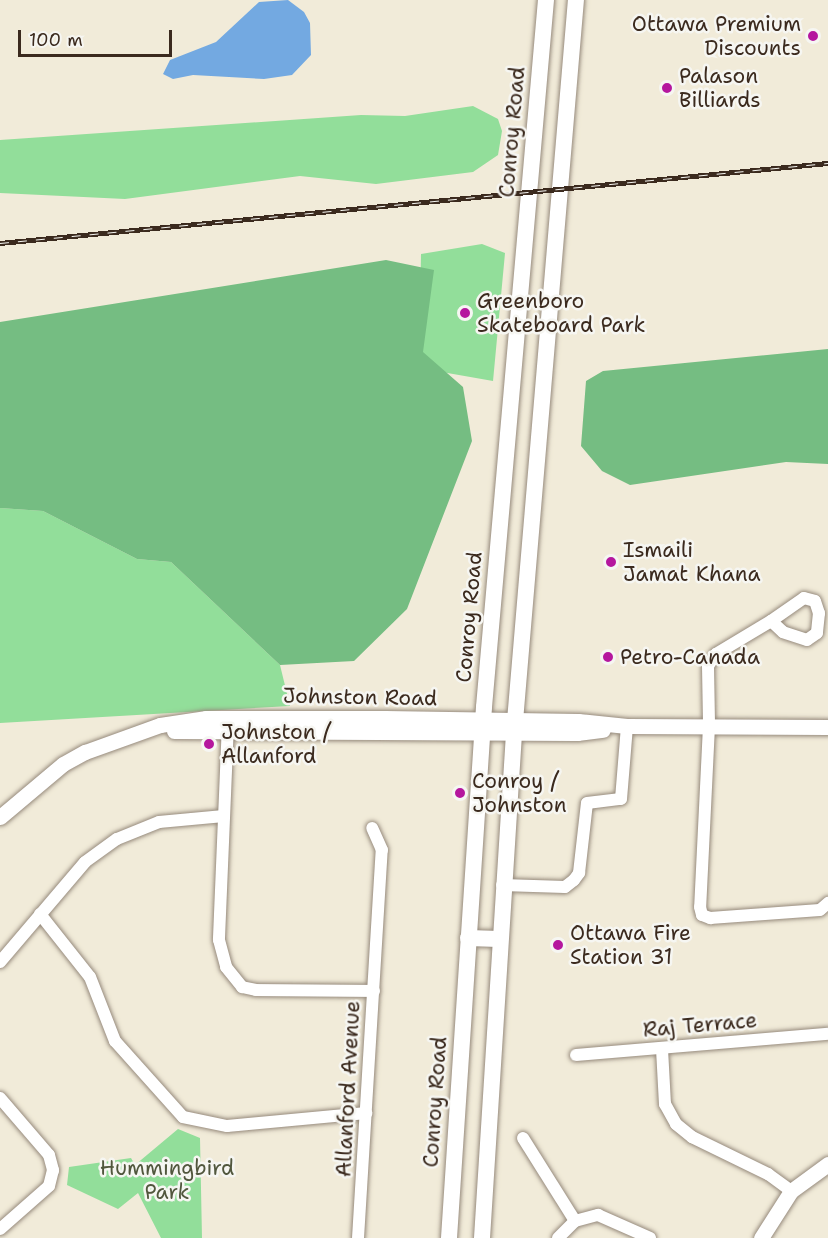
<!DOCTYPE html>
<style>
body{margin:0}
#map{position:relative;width:828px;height:1238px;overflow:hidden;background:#f1ebd9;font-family:"Shantell Sans",sans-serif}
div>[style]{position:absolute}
.green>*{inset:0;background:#92de9a}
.forest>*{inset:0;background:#75bd82}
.water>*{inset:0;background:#73a9e1}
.roads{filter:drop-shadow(0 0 2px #968a7c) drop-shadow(0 0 2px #968a7c)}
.minor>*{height:12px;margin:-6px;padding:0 6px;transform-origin:6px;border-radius:6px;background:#fff}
.tertiary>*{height:15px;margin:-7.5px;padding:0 7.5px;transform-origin:7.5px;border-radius:7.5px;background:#fff}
.secondary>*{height:16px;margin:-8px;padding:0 8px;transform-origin:8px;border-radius:8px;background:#fff}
.rail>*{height:5px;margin-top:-2.5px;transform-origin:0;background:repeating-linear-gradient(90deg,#f6f6f2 0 9px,#3b2a1e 0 18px);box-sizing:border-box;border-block:2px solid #3b2a1e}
.dots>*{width:16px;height:16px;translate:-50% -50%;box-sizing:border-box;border:3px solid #f6f6f2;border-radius:50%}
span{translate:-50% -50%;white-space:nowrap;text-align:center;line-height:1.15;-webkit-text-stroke:5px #f6f6f2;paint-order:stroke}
.poi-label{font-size:21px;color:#3b2a1e}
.right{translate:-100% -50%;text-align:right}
.left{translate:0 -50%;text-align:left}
.street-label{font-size:21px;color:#3b2a1e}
.park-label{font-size:21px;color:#51573d}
.scale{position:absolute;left:18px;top:30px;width:154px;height:27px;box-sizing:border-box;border:3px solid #3b2a1e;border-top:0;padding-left:8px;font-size:18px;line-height:21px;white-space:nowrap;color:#3b2a1e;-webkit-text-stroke:4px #f6f6f2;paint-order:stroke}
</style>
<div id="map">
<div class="green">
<div style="clip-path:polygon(473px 106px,498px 119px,502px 131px,498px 155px,473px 172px,376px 184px,300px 176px,125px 199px,0 193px,0 140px,361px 115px,405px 116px)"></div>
<div style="clip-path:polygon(482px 244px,505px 253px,493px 381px,419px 368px,421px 254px)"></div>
<div style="clip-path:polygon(0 508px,43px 511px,137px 559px,171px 562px,280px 665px,290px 706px,0 723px)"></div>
<div style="clip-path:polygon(178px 1129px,200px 1138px,202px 1238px,161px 1238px,138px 1193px,118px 1209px,67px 1185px,69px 1167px,131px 1158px,135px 1165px)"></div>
</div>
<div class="forest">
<div style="clip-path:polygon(386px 260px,434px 270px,423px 352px,463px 387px,472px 441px,407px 609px,354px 661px,280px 665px,171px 562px,137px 559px,43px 511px,0 508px,0 322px)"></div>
<div style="clip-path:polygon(828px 349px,828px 464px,786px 462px,630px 485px,602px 471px,581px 446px,586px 381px,603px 371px)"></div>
</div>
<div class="water">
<div style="clip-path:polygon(288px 0,304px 12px,310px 23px,311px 55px,292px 75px,264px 79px,193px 75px,173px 79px,163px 74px,170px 60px,216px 42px,259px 2px)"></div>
</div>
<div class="roads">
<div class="minor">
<div style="left:771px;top:621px;width:40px;rotate:-34.9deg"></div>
<div style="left:804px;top:598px;width:11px;rotate:15deg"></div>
<div style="left:815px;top:601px;width:13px;rotate:72deg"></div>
<div style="left:819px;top:613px;width:20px;rotate:96deg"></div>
<div style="left:817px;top:633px;width:12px;rotate:145deg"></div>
<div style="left:807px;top:640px;width:25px;rotate:-162deg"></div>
<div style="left:783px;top:632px;width:16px;rotate:-137deg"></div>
<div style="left:771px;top:621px;width:64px;rotate:149deg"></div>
<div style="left:716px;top:654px;width:14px;rotate:124deg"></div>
<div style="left:708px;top:666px;width:60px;rotate:89deg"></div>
<div style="left:709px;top:726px;width:181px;rotate:92.8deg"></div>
<div style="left:700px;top:907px;width:8px;rotate:76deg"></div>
<div style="left:702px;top:915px;width:9px;rotate:21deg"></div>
<div style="left:710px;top:918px;width:110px;rotate:-4.2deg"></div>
<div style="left:820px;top:910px;width:11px;rotate:-41deg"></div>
<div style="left:228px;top:723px;width:217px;rotate:92.4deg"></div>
<div style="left:219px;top:940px;width:28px;rotate:75deg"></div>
<div style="left:226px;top:967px;width:26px;rotate:51deg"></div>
<div style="left:242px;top:987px;width:14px;rotate:12deg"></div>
<div style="left:256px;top:990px;width:118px;rotate:0.5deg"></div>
<div style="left:502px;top:885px;width:63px;rotate:1.8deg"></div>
<div style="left:565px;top:887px;width:11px;rotate:-38deg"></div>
<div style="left:574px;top:880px;width:9px;rotate:-54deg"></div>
<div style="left:579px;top:873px;width:70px;rotate:-83.5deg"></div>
<div style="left:587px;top:803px;width:34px;rotate:-7deg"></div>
<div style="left:621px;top:799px;width:73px;rotate:-85.3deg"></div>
<div style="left:40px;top:914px;width:80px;rotate:51.6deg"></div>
<div style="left:90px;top:977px;width:69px;rotate:68.7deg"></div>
<div style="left:115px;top:1041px;width:102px;rotate:48.2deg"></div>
<div style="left:183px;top:1117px;width:45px;rotate:11.6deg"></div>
<div style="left:227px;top:1126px;width:140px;rotate:-5.3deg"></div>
<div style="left:0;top:962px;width:131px;rotate:-49.6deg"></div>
<div style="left:85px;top:862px;width:39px;rotate:-36deg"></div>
<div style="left:117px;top:839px;width:45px;rotate:-22deg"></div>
<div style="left:159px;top:822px;width:65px;rotate:-5.3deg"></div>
<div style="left:662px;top:1049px;width:55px;rotate:86.9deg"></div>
<div style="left:665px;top:1104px;width:23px;rotate:61deg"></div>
<div style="left:676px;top:1124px;width:21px;rotate:39deg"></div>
<div style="left:692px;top:1137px;width:85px;rotate:26deg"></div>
<div style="left:768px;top:1174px;width:29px;rotate:36deg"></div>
<div style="left:576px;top:1055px;width:253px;rotate:-4.8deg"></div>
<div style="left:0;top:1098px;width:75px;rotate:49.3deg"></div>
<div style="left:49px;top:1155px;width:16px;rotate:75deg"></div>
<div style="left:53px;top:1170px;width:16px;rotate:104deg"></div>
<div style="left:49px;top:1186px;width:65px;rotate:138.7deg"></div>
<div style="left:523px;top:1138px;width:98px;rotate:57.9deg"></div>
<div style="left:358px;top:1238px;width:389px;rotate:-86.5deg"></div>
<div style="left:382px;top:850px;width:24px;rotate:-114deg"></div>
<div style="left:558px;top:1238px;width:24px;rotate:-45deg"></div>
<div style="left:575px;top:1221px;width:24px;rotate:-15deg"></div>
<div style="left:598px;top:1215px;width:57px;rotate:23.9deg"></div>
</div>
<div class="tertiary">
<div style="left:174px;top:731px;width:403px;rotate:0.3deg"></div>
<div style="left:577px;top:733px;width:26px;rotate:-7deg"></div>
<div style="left:0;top:817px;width:82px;rotate:-40.1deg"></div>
<div style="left:63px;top:764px;width:25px;rotate:-29deg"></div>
<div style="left:85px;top:752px;width:80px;rotate:-19.8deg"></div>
<div style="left:160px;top:725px;width:47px;rotate:-8.7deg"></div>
<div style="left:206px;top:718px;width:179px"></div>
<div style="left:385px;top:718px;width:193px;rotate:0.9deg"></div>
<div style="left:578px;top:721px;width:49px;rotate:5.8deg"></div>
<div style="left:627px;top:726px;width:201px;rotate:0.3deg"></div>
<div style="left:761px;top:1238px;width:56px;rotate:-57.4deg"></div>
<div style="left:791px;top:1191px;width:46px;rotate:-36.1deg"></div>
</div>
<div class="secondary">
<div style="left:468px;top:938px;width:31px;rotate:2deg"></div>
<div style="left:449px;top:1238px;width:532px;rotate:-86.23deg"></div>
<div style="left:484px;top:707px;width:710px;rotate:-84.99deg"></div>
<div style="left:482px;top:1238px;width:506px;rotate:-86.37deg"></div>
<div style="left:514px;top:733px;width:736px;rotate:-85.17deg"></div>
</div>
</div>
<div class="rail">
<div style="left:0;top:243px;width:832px;rotate:-5.52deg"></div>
</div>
<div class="dots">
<div style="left:813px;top:36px;background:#b5179e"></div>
<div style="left:667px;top:88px;background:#b5179e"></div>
<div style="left:465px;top:313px;background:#b5179e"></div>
<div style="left:611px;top:562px;background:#b5179e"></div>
<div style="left:608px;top:657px;background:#b5179e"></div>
<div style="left:209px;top:744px;background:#b5179e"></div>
<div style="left:460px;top:793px;background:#b5179e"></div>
<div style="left:558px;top:945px;background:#b5179e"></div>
</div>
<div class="poi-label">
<span class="right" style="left:801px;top:36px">Ottawa Premium<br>Discounts</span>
<span class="left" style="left:679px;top:88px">Palason<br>Billiards</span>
<span class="left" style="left:477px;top:313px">Greenboro<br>Skateboard Park</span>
<span class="left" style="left:623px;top:562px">Ismaili<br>Jamat Khana</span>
<span class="left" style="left:620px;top:657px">Petro-Canada</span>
<span class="left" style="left:221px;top:744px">Johnston /<br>Allanford</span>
<span class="left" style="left:472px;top:793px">Conroy /<br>Johnston</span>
<span class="left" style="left:570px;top:945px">Ottawa Fire<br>Station 31</span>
</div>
<div class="street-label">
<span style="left:512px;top:132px;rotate:-85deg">Conroy Road</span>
<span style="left:469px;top:617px;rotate:-85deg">Conroy Road</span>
<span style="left:360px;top:697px;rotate:1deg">Johnston Road</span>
<span style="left:700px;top:1025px;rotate:-5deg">Raj Terrace</span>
<span style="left:348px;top:1089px;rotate:-87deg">Allanford Avenue</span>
<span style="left:435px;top:1102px;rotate:-86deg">Conroy Road</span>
</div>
<div class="park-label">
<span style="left:167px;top:1180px">Hummingbird<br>Park</span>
</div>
<div class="scale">100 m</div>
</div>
